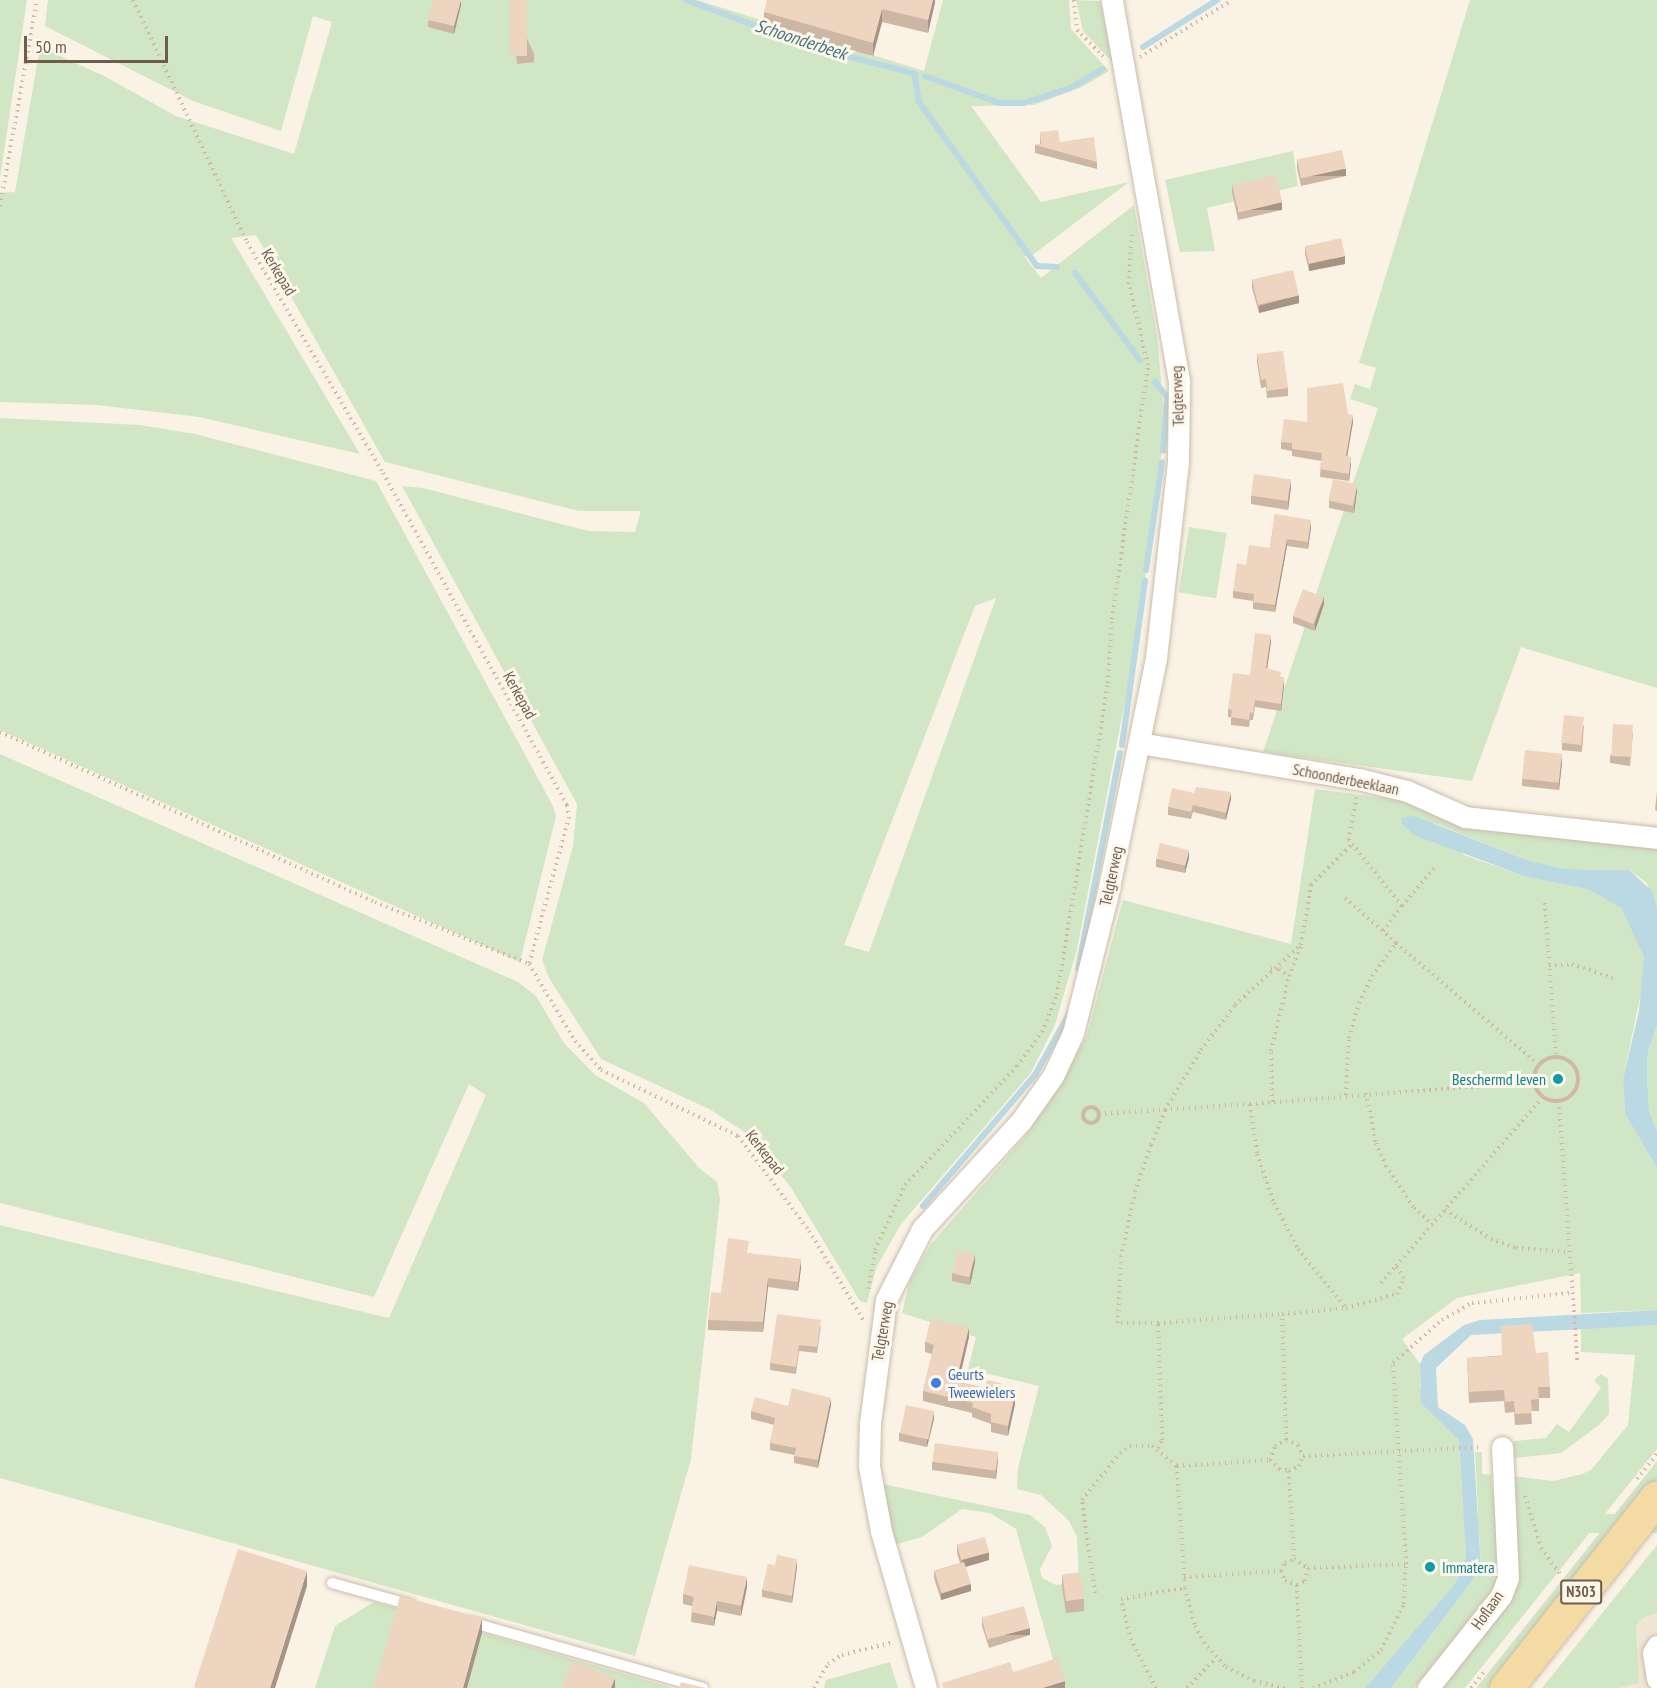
<!DOCTYPE html>
<style>
body{margin:0}
#map{position:relative;width:1657px;height:1688px;overflow:hidden;background:#faf3e5;font-family:"PT Sans Narrow",sans-serif}
div>[style]{position:absolute}
.residential>*{inset:0;background:#f1e6d4}
.green>*{inset:0;background:#d0e6c5;transform-origin:0 0}
.water>*{inset:0;background:#bbd9e2}
.stream>*{height:6px;margin:-3px;padding:0 3px;transform-origin:3px;border-radius:3px;background:#bbd9e2}
.path>*{height:4px;margin-top:-2px;transform-origin:0;background:repeating-linear-gradient(90deg,#d1b8a3 0 1.5px,transparent 0 6px)}
.path>.ring{margin:-2px;padding:0;box-sizing:content-box;background:none;border:4px solid #d1b8a3;border-radius:50%}
.roads{filter:drop-shadow(0 0 2px #cabcac) drop-shadow(0 0 2px #cabcac)}
.lane>*{height:10px;margin:-5px;padding:0 5px;transform-origin:5px;border-radius:5px;background:#fff}
.street>*{height:21px;margin:-10.5px;padding:0 10.5px;transform-origin:10.5px;border-radius:10.5px;background:#fff}
.primary>*{height:33px;margin:-16.5px;padding:0 16.5px;transform-origin:16.5px;border-radius:16.5px;background:#f3dba3}
.wall>*{inset:0;background:#ccb7a4}
.shaded-wall>*{inset:0;background:#a69586;transform-origin:0 0}
.building>*{inset:0;background:#edd5bf;transform-origin:0 0}
.dots>*{width:16px;height:16px;translate:-50% -50%;box-sizing:border-box;border:3px solid #fdf7eb;border-radius:50%}
span{translate:-50% -50%;white-space:nowrap;text-align:center;line-height:1.15;-webkit-text-stroke:6px #fdf7eb;paint-order:stroke}
.shield-label span{padding:2px 4px;background:#fdf7eb;border:2px solid;border-radius:4px;-webkit-text-stroke-width:0}
.shield-label{font-size:15px;color:#705c4d;font-weight:700}
.street-label{font-size:16px;color:#705c4d}
.culture-label{font-size:16px;color:#0d838f}
.right{translate:-100% -50%;text-align:right}
.left{translate:0 -50%;text-align:left}
.shop-label{font-size:16px;color:#366cbe}
.water-label{font-size:18px;color:#487482;font-style:italic}
.scale{position:absolute;left:24px;top:36px;width:144px;height:27px;box-sizing:border-box;border:3px solid #705c4d;border-top:0;padding-left:8px;font-size:18px;line-height:21px;white-space:nowrap;color:#705c4d;-webkit-text-stroke:4px #fdf7eb;paint-order:stroke}
</style>
<div id="map">
<div class="residential">
<div style="clip-path:polygon(1657px 1595px,1657px 1688px,1584px 1688px)"></div>
</div>
<div class="green">
<div style="clip-path:polygon(0 0,27px 0,0 178px)"></div>
<div style="clip-path:polygon(evenodd,48px 0,697px 0,924px 71px,943px 0,1069px 0,1071px 29px,1109px 71px,1082px 87px,1034px 105px,971px 106px,1041px 202px,1129px 182px,1030px 257px,1024px 256px,1041px 278px,1134px 205px,1157px 335px,1163px 403px,1161px 457px,1138px 634px,1077px 949px,1055px 1025px,1030px 1074px,901px 1224px,876px 1268px,867px 1303px,860px 1301px,792px 1189px,752px 1137px,711px 1110px,601px 1059px,549px 978px,542px 960px,573px 846px,577px 804px,402px 486px,423px 488px,588px 531px,635px 532px,641px 511px,579px 511px,385px 462px,256px 235px,231px 238px,360px 454px,199px 417px,97px 405px,0 402px,0 193px,15px 192px,40px 47px,104px 76px,176px 116px,294px 154px,332px 22px,313px 16px,281px 131px,193px 101px,45px 26px,48px 0,996px 598px,869px 952px,844px 945px,975px 606px,996px 598px)"></div>
<div style="clip-path:polygon(1076px 0,1100px 1px,1114px 64px,1083px 31px)"></div>
<div style="clip-path:polygon(1470px 0,1657px 0,1657px 688px,1521px 647px,1472px 781px,1263px 752px,1378px 408px,1350px 399px,1355px 384px,1370px 389px,1376px 368px,1359px 363px)"></div>
<div style="clip-path:polygon(1293px 151px,1298px 186px,1207px 208px,1215px 251px,1180px 252px,1165px 180px)"></div>
<div style="clip-path:polygon(0 418px,140px 425px,195px 434px,376px 481px,553px 806px,556px 816px,520px 962px,0 730px)"></div>
<div style="left:1189px;top:527px;width:38px;height:66px;rotate:9deg"></div>
<div style="clip-path:polygon(0 754px,518px 982px,536px 996px,564px 1043px,595px 1075px,644px 1103px,699px 1168px,717px 1182px,720px 1200px,691px 1459px,635px 1656px,0 1478px,0 1225px,389px 1318px,486px 1095px,469px 1084px,374px 1297px,0 1203px)"></div>
<div style="clip-path:polygon(1315px 789px,1400px 800px,1457px 820px,1657px 846px,1657px 908px,1646px 882px,1629px 870px,1565px 869px,1530px 861px,1434px 823px,1464px 855px,1527px 877px,1590px 890px,1622px 909px,1635px 932px,1644px 957px,1644px 978px,1623px 1079px,1625px 1114px,1657px 1168px,1657px 1310px,1581px 1313px,1580px 1273px,1457px 1298px,1402px 1339px,1420px 1364px,1420px 1388px,1459px 1440px,1466px 1556px,1462px 1572px,1452px 1587px,1365px 1688px,1061px 1688px,1016px 1529px,990px 1513px,962px 1509px,922px 1537px,894px 1545px,882px 1484px,1030px 1515px,1045px 1527px,1052px 1546px,1040px 1569px,1042px 1578px,1056px 1585px,1079px 1581px,1077px 1537px,1069px 1521px,1041px 1495px,1017px 1489px,1018px 1468px,1039px 1386px,968px 1369px,976px 1337px,902px 1313px,910px 1281px,931px 1244px,1024px 1138px,1057px 1090px,1087px 1035px,1123px 900px,1291px 944px)"></div>
<div style="clip-path:polygon(1657px 1026px,1657px 1131px,1649px 1110px,1647px 1073px,1648px 1051px)"></div>
<div style="clip-path:polygon(1657px 1325px,1657px 1449px,1465px 1688px,1436px 1688px,1506px 1598px,1511px 1476px,1553px 1481px,1582px 1474px,1591px 1470px,1628px 1425px,1635px 1355px,1581px 1352px,1581px 1327px)"></div>
<div style="clip-path:polygon(1601px 1374px,1608px 1379px,1609px 1414px,1599px 1425px,1561px 1453px,1514px 1458px,1514px 1441px,1546px 1438px,1557px 1424px,1569px 1432px,1601px 1388px,1594px 1380px)"></div>
<div style="clip-path:polygon(1475px 1452px,1482px 1452px,1482px 1474px,1491px 1475px,1500px 1563px,1499px 1585px,1414px 1688px,1391px 1688px,1481px 1569px)"></div>
<div style="clip-path:polygon(1657px 1461px,1657px 1480px,1490px 1688px,1476px 1688px)"></div>
<div style="left:1657px;top:1514px;width:19px;height:223px;rotate:90deg"></div>
<div style="clip-path:polygon(1657px 1545px,1657px 1613px,1643px 1618px,1636px 1626px,1639px 1683px,1619px 1688px,1542px 1688px)"></div>
<div style="clip-path:polygon(374px 1602px,673px 1688px,315px 1688px,335px 1626px)"></div>
<div style="clip-path:polygon(890px 1662px,898px 1688px,824px 1688px,826px 1680px)"></div>
</div>
<div class="water">
<div style="clip-path:polygon(1414px 816px,1530px 861px,1565px 869px,1629px 870px,1652px 891px,1657px 908px,1657px 1026px,1648px 1051px,1647px 1073px,1649px 1110px,1657px 1131px,1657px 1168px,1625px 1114px,1623px 1079px,1639px 1011px,1644px 957px,1622px 909px,1590px 890px,1527px 877px,1414px 835px,1402px 824px,1401px 818px)"></div>
<div style="clip-path:polygon(1657px 1310px,1657px 1325px,1471px 1335px,1436px 1368px,1438px 1407px,1465px 1425px,1473px 1439px,1481px 1569px,1391px 1688px,1365px 1688px,1452px 1587px,1462px 1572px,1466px 1556px,1459px 1440px,1421px 1403px,1420px 1364px,1424px 1355px,1464px 1325px,1480px 1320px)"></div>
</div>
<div class="stream">
<div style="left:686px;top:0;width:135px;rotate:20.3deg"></div>
<div style="left:813px;top:47px;width:106px;rotate:14.7deg"></div>
<div style="left:1143px;top:47px;width:88px;rotate:-32.4deg"></div>
<div style="left:914px;top:73px;width:29px;rotate:80deg"></div>
<div style="left:919px;top:102px;width:202px;rotate:54.3deg"></div>
<div style="left:1037px;top:266px;width:20px;rotate:3deg"></div>
<div style="left:925px;top:76px;width:79px;rotate:20deg"></div>
<div style="left:999px;top:103px;width:25px"></div>
<div style="left:1024px;top:103px;width:48px;rotate:-18.1deg"></div>
<div style="left:1070px;top:88px;width:38px;rotate:-30deg"></div>
<div style="left:1075px;top:273px;width:109px;rotate:53.2deg"></div>
<div style="left:1155px;top:382px;width:19px;rotate:51deg"></div>
<div style="left:1167px;top:397px;width:54px;rotate:94.2deg"></div>
<div style="left:1146px;top:570px;width:109px;rotate:-81.6deg"></div>
<div style="left:1122px;top:745px;width:166px;rotate:-82deg"></div>
<div style="left:1078px;top:969px;width:220px;rotate:-79deg"></div>
<div style="left:923px;top:1206px;width:172px;rotate:-49.5deg"></div>
<div style="left:1035px;top:1075px;width:70px;rotate:-60.9deg"></div>
</div>
<div class="path">
<div style="left:133px;top:0;width:268px;rotate:64.8deg"></div>
<div style="left:247px;top:242px;width:268px;rotate:59.5deg"></div>
<div style="left:383px;top:473px;width:380px;rotate:61deg"></div>
<div style="left:567px;top:805px;width:12px;rotate:81deg"></div>
<div style="left:569px;top:817px;width:152px;rotate:105.2deg"></div>
<div style="left:1074px;top:0;width:30px;rotate:84deg"></div>
<div style="left:1077px;top:30px;width:37px;rotate:45deg"></div>
<div style="left:1140px;top:57px;width:108px;rotate:-31.8deg"></div>
<div style="left:0;top:206px;width:209px;rotate:-79.8deg"></div>
<div style="left:0;top:732px;width:412px;rotate:24.4deg"></div>
<div style="left:375px;top:902px;width:166px;rotate:21.9deg"></div>
<div style="left:1345px;top:898px;width:50px;rotate:41deg"></div>
<div style="left:1545px;top:903px;width:154px;rotate:85.9deg"></div>
<div style="left:1402px;top:906px;width:51px;rotate:-49.8deg"></div>
<div style="left:1396px;top:943px;width:188px;rotate:40.5deg"></div>
<div style="left:529px;top:964px;width:90px;rotate:59.1deg"></div>
<div style="left:575px;top:1041px;width:39px;rotate:48deg"></div>
<div style="left:601px;top:1070px;width:152px;rotate:25.7deg"></div>
<div style="left:738px;top:1136px;width:119px;rotate:53.2deg"></div>
<div style="left:809px;top:1231px;width:105px;rotate:58.6deg"></div>
<div style="left:1549px;top:965px;width:23px;rotate:-2deg"></div>
<div style="left:1572px;top:964px;width:43px;rotate:18.9deg"></div>
<div style="left:1271px;top:969px;width:8px"></div>
<div style="left:1279px;top:969px;width:12px;rotate:35deg"></div>
<div class="ring" style="left:1534px;top:1057px;width:40px;height:40px"></div>
<div style="left:1366px;top:1093px;width:51px;rotate:78.7deg"></div>
<div style="left:1376px;top:1143px;width:25px;rotate:67deg"></div>
<div style="left:1386px;top:1166px;width:50px;rotate:56.3deg"></div>
<div style="left:1414px;top:1208px;width:24px;rotate:42deg"></div>
<div style="left:1346px;top:1095px;width:57px;rotate:-87deg"></div>
<div style="left:1349px;top:1038px;width:36px;rotate:-74deg"></div>
<div style="left:1359px;top:1003px;width:30px;rotate:-64deg"></div>
<div style="left:1372px;top:976px;width:41px;rotate:-54deg"></div>
<div style="left:1396px;top:943px;width:18px;rotate:-137deg"></div>
<div style="left:1383px;top:931px;width:31px;rotate:-53deg"></div>
<div style="left:1402px;top:906px;width:85px;rotate:-128.8deg"></div>
<div style="left:1349px;top:840px;width:43px;rotate:-80.5deg"></div>
<div style="left:1559px;top:1101px;width:260px;rotate:86deg"></div>
<div style="left:1272px;top:1102px;width:51px;rotate:-91.1deg"></div>
<div style="left:1271px;top:1051px;width:77px;rotate:-76.5deg"></div>
<div style="left:1289px;top:976px;width:32px;rotate:-68deg"></div>
<div style="left:1250px;top:1104px;width:285px;rotate:-4.4deg"></div>
<div class="ring" style="left:1083px;top:1107px;width:12px;height:12px"></div>
<div style="left:1099px;top:1114px;width:151px;rotate:-3.8deg"></div>
<div style="left:1250px;top:1104px;width:50px;rotate:82deg"></div>
<div style="left:1257px;top:1154px;width:52px;rotate:70.9deg"></div>
<div style="left:1274px;top:1203px;width:52px;rotate:62.4deg"></div>
<div style="left:1298px;top:1249px;width:76px;rotate:50.9deg"></div>
<div style="left:1445px;top:1210px;width:54px;rotate:32.2deg"></div>
<div style="left:1491px;top:1239px;width:27px;rotate:20deg"></div>
<div style="left:1516px;top:1248px;width:53px;rotate:4.3deg"></div>
<div style="left:1381px;top:1283px;width:23px;rotate:-49deg"></div>
<div style="left:869px;top:1289px;width:39px;rotate:-81deg"></div>
<div style="left:875px;top:1250px;width:72px;rotate:-65.2deg"></div>
<div style="left:905px;top:1185px;width:163px;rotate:-46.7deg"></div>
<div style="left:1017px;top:1066px;width:42px;rotate:-53.7deg"></div>
<div style="left:1042px;top:1032px;width:40px;rotate:-68deg"></div>
<div style="left:1057px;top:995px;width:316px;rotate:-80.7deg"></div>
<div style="left:1108px;top:683px;width:64px;rotate:-86.4deg"></div>
<div style="left:1112px;top:619px;width:257px;rotate:-81.9deg"></div>
<div style="left:1148px;top:365px;width:83px;rotate:-103.2deg"></div>
<div style="left:1129px;top:284px;width:52px;rotate:-86.7deg"></div>
<div style="left:1158px;top:1323px;width:40px;rotate:180deg"></div>
<div style="left:1118px;top:1323px;width:66px;rotate:-87.4deg"></div>
<div style="left:1121px;top:1257px;width:66px;rotate:-77.8deg"></div>
<div style="left:1135px;top:1192px;width:50px;rotate:-71.2deg"></div>
<div style="left:1151px;top:1145px;width:38px;rotate:-68deg"></div>
<div style="left:1165px;top:1110px;width:70px;rotate:-59deg"></div>
<div style="left:1201px;top:1050px;width:56px;rotate:-52.9deg"></div>
<div style="left:1235px;top:1005px;width:89px;rotate:-42.3deg"></div>
<div style="left:1301px;top:945px;width:61px;rotate:-80.5deg"></div>
<div style="left:1311px;top:885px;width:58px;rotate:-45deg"></div>
<div style="left:1286px;top:1440px;width:126px;rotate:-91.8deg"></div>
<div style="left:1282px;top:1314px;width:64px;rotate:-5.4deg"></div>
<div style="left:1346px;top:1308px;width:53px;rotate:-15.4deg"></div>
<div style="left:1397px;top:1294px;width:17px;rotate:-66deg"></div>
<div style="left:1404px;top:1278px;width:14px;rotate:-124deg"></div>
<div style="left:1396px;top:1266px;width:224px;rotate:-49deg"></div>
<div style="left:1158px;top:1448px;width:9px;rotate:-63deg"></div>
<div style="left:1162px;top:1440px;width:117px;rotate:-92deg"></div>
<div style="left:1158px;top:1323px;width:124px;rotate:-4.2deg"></div>
<div style="left:1270px;top:1460px;width:13px;rotate:45deg"></div>
<div style="left:1279px;top:1469px;width:10px;rotate:11deg"></div>
<div style="left:1289px;top:1471px;width:11px;rotate:-27deg"></div>
<div style="left:1299px;top:1466px;width:11px;rotate:-68deg"></div>
<div style="left:1177px;top:1466px;width:122px;rotate:86.2deg"></div>
<div style="left:1185px;top:1588px;width:39px;rotate:75deg"></div>
<div style="left:1195px;top:1626px;width:18px;rotate:61deg"></div>
<div style="left:1204px;top:1642px;width:33px;rotate:49deg"></div>
<div style="left:1226px;top:1667px;width:31px;rotate:27deg"></div>
<div style="left:1254px;top:1681px;width:32px;rotate:13deg"></div>
<div style="left:1289px;top:1471px;width:88px;rotate:86.7deg"></div>
<div style="left:1637px;top:1479px;width:32px;rotate:-51deg"></div>
<div style="left:1525px;top:1496px;width:54px;rotate:72.9deg"></div>
<div style="left:1541px;top:1548px;width:32px;rotate:54deg"></div>
<div style="left:1281px;top:1571px;width:11px;rotate:68deg"></div>
<div style="left:1285px;top:1581px;width:13px;rotate:18deg"></div>
<div style="left:1297px;top:1585px;width:9px;rotate:-27deg"></div>
<div style="left:1305px;top:1581px;width:13px;rotate:-77deg"></div>
<div style="left:1184px;top:1577px;width:97px;rotate:-3.5deg"></div>
<div style="left:1281px;top:1571px;width:9px;rotate:-63deg"></div>
<div style="left:1285px;top:1563px;width:10px;rotate:-24deg"></div>
<div style="left:1294px;top:1559px;width:17px;rotate:33deg"></div>
<div style="left:1308px;top:1568px;width:98px;rotate:-2.3deg"></div>
<div style="left:1297px;top:1585px;width:103px;rotate:87.2deg"></div>
<div style="left:1095px;top:1593px;width:94px;rotate:-98deg"></div>
<div style="left:1082px;top:1500px;width:60px;rotate:-51deg"></div>
<div style="left:1120px;top:1453px;width:12px;rotate:-35deg"></div>
<div style="left:1130px;top:1446px;width:22px"></div>
<div style="left:1152px;top:1446px;width:32px;rotate:39deg"></div>
<div style="left:1177px;top:1466px;width:93px;rotate:-3.7deg"></div>
<div style="left:1270px;top:1460px;width:15px;rotate:-70deg"></div>
<div style="left:1275px;top:1446px;width:13px;rotate:-29deg"></div>
<div style="left:1286px;top:1440px;width:13px;rotate:23deg"></div>
<div style="left:1298px;top:1445px;width:12px;rotate:66deg"></div>
<div style="left:1303px;top:1456px;width:180px;rotate:-2.9deg"></div>
<div style="left:814px;top:1688px;width:28px;rotate:-60deg"></div>
<div style="left:828px;top:1664px;width:17px;rotate:-33deg"></div>
<div style="left:842px;top:1655px;width:54px;rotate:-14deg"></div>
<div style="left:1156px;top:1688px;width:54px;rotate:-117.5deg"></div>
<div style="left:1131px;top:1640px;width:42px;rotate:-103.7deg"></div>
<div style="left:1121px;top:1599px;width:64px;rotate:-9.9deg"></div>
<div style="left:1187px;top:1688px;width:42px;rotate:-46deg"></div>
<div style="left:1313px;top:1688px;width:44px;rotate:-21.3deg"></div>
<div style="left:1354px;top:1672px;width:35px;rotate:-39deg"></div>
<div style="left:1381px;top:1650px;width:51px;rotate:-63.4deg"></div>
<div style="left:1404px;top:1604px;width:40px;rotate:-87.1deg"></div>
<div style="left:1406px;top:1564px;width:201px;rotate:-93.7deg"></div>
<div style="left:1393px;top:1363px;width:65px;rotate:-41.3deg"></div>
<div style="left:1442px;top:1320px;width:34px;rotate:-30deg"></div>
<div style="left:1472px;top:1303px;width:100px;rotate:-5.7deg"></div>
<div style="left:1471px;top:1688px;width:22px;rotate:-51deg"></div>
</div>
<div class="roads">
<div class="lane">
<div style="left:332px;top:1583px;width:82px;rotate:15.6deg"></div>
<div style="left:470px;top:1622px;width:242px;rotate:15.8deg"></div>
</div>
<div class="street">
<div style="left:1139px;top:743px;width:223px;rotate:9.3deg"></div>
<div style="left:1359px;top:779px;width:49px;rotate:14deg"></div>
<div style="left:1407px;top:791px;width:64px;rotate:24.1deg"></div>
<div style="left:1465px;top:817px;width:193px;rotate:6.2deg"></div>
<div style="left:1657px;top:1646px;width:8px;rotate:120deg"></div>
<div style="left:1653px;top:1653px;width:26px;rotate:81deg"></div>
<div style="left:926px;top:1688px;width:163px;rotate:-106deg"></div>
<div style="left:881px;top:1531px;width:66px;rotate:-100.5deg"></div>
<div style="left:869px;top:1466px;width:43px;rotate:-88.7deg"></div>
<div style="left:870px;top:1423px;width:124px;rotate:-82.6deg"></div>
<div style="left:886px;top:1300px;width:80px;rotate:-63.1deg"></div>
<div style="left:922px;top:1229px;width:147px;rotate:-47.5deg"></div>
<div style="left:1021px;top:1121px;width:55px;rotate:-54.6deg"></div>
<div style="left:1053px;top:1076px;width:47px;rotate:-65.1deg"></div>
<div style="left:1073px;top:1033px;width:140px;rotate:-76deg"></div>
<div style="left:1107px;top:897px;width:244px;rotate:-78.4deg"></div>
<div style="left:1156px;top:658px;width:198px;rotate:-83.6deg"></div>
<div style="left:1178px;top:461px;width:80px;rotate:-89.3deg"></div>
<div style="left:1179px;top:381px;width:387px;rotate:-100deg"></div>
<div style="left:1428px;top:1688px;width:117px;rotate:-51.6deg"></div>
<div style="left:1501px;top:1596px;width:19px;rotate:-69deg"></div>
<div style="left:1508px;top:1578px;width:131px;rotate:-92.6deg"></div>
</div>
<div class="primary">
<div style="left:1506px;top:1688px;width:243px;rotate:-51.7deg"></div>
</div>
</div>
<div class="wall">
<div style="clip-path:polygon(461px 0,461px 5px,454px 34px,428px 27px,428px 20px)"></div>
<div style="clip-path:polygon(510px 0,534px 54px,534px 62px,517px 64px)"></div>
<div style="clip-path:polygon(935px 0,928px 33px,882px 22px,873px 56px,764px 26px,764px 12px)"></div>
<div style="clip-path:polygon(1040px 132px,1060px 142px,1097px 162px,1097px 169px,1035px 153px,1035px 145px,1040px 144px)"></div>
<div style="clip-path:polygon(1297px 160px,1346px 176px,1301px 186px,1297px 168px)"></div>
<div style="clip-path:polygon(1232px 185px,1282px 210px,1238px 220px,1232px 192px)"></div>
<div style="clip-path:polygon(1305px 247px,1345px 264px,1309px 271px,1305px 254px)"></div>
<div style="clip-path:polygon(1252px 280px,1299px 303px,1259px 313px,1252px 288px)"></div>
<div style="clip-path:polygon(1257px 354px,1288px 388px,1288px 396px,1267px 398px,1266px 387px,1261px 388px,1257px 362px)"></div>
<div style="clip-path:polygon(1348px 414px,1353px 422px,1347px 456px,1351px 464px,1349px 481px,1320px 477px,1321px 461px,1292px 456px,1292px 451px,1281px 449px,1281px 442px,1307px 422px)"></div>
<div style="clip-path:polygon(1291px 487px,1288px 510px,1251px 504px,1251px 496px)"></div>
<div style="clip-path:polygon(1357px 491px,1354px 513px,1329px 508px,1329px 501px)"></div>
<div style="clip-path:polygon(1275px 514px,1311px 527px,1308px 549px,1287px 546px,1275px 612px,1253px 609px,1253px 601px,1233px 598px,1233px 591px,1246px 565px,1270px 548px)"></div>
<div style="clip-path:polygon(1324px 604px,1315px 631px,1293px 623px,1293px 616px)"></div>
<div style="clip-path:polygon(1271px 642px,1267px 669px,1281px 677px,1284px 685px,1281px 711px,1255px 707px,1253px 720px,1250px 720px,1249px 727px,1231px 725px,1231px 717px,1228px 717px,1228px 709px)"></div>
<div style="clip-path:polygon(1584px 725px,1582px 752px,1562px 750px,1562px 743px)"></div>
<div style="clip-path:polygon(1633px 733px,1630px 766px,1610px 763px,1610px 756px)"></div>
<div style="clip-path:polygon(1562px 762px,1559px 790px,1522px 786px,1522px 779px)"></div>
<div style="clip-path:polygon(1657px 791px,1657px 811px,1655px 810px)"></div>
<div style="clip-path:polygon(1194px 793px,1231px 799px,1226px 820px,1193px 812px,1191px 819px,1168px 815px,1168px 807px)"></div>
<div style="clip-path:polygon(1189px 858px,1185px 873px,1156px 867px,1156px 859px)"></div>
<div style="clip-path:polygon(749px 1253px,801px 1268px,798px 1291px,768px 1287px,763px 1332px,708px 1330px,708px 1320px,721px 1293px)"></div>
<div style="clip-path:polygon(975px 1262px,970px 1285px,952px 1281px,952px 1273px)"></div>
<div style="clip-path:polygon(821px 1326px,817px 1353px,799px 1351px,796px 1374px,770px 1370px,770px 1363px)"></div>
<div style="clip-path:polygon(969px 1337px,959px 1382px,1001px 1392px,1015px 1404px,1008px 1436px,991px 1432px,991px 1424px,972px 1417px,972px 1413px,923px 1401px,923px 1391px,932px 1354px,925px 1352px,925px 1342px)"></div>
<div style="clip-path:polygon(1536px 1353px,1550px 1387px,1550px 1398px,1539px 1398px,1539px 1411px,1531px 1411px,1532px 1424px,1515px 1425px,1514px 1412px,1505px 1413px,1504px 1401px,1469px 1403px,1467px 1358px)"></div>
<div style="clip-path:polygon(831px 1405px,818px 1468px,794px 1463px,794px 1455px,770px 1450px,770px 1443px,774px 1425px,751px 1419px,751px 1411px,788px 1406px)"></div>
<div style="clip-path:polygon(934px 1419px,927px 1447px,899px 1441px,899px 1433px)"></div>
<div style="clip-path:polygon(998px 1459px,996px 1479px,932px 1470px,932px 1462px)"></div>
<div style="clip-path:polygon(957px 1545px,989px 1560px,965px 1567px,971px 1591px,941px 1600px,934px 1578px,934px 1571px,960px 1563px,957px 1553px)"></div>
<div style="clip-path:polygon(775px 1565px,797px 1567px,792px 1603px,762px 1597px,762px 1590px)"></div>
<div style="clip-path:polygon(1062px 1575px,1084px 1599px,1084px 1611px,1066px 1613px,1062px 1586px)"></div>
<div style="clip-path:polygon(747px 1587px,741px 1616px,717px 1611px,714px 1626px,691px 1622px,692px 1606px,683px 1604px,683px 1594px)"></div>
<div style="clip-path:polygon(982px 1619px,1030px 1635px,989px 1648px,982px 1626px)"></div>
</div>
<div class="shaded-wall">
<div style="clip-path:polygon(461px 0,461px 5px,454px 34px,454px 26px)"></div>
<div style="clip-path:polygon(933px 0,935px 0,935px 3px,928px 33px,928px 20px)"></div>
<div style="clip-path:polygon(882px 9px,882px 22px,873px 56px,873px 43px)"></div>
<div style="left:1346px;top:169px;width:7px;height:46px;rotate:90deg"></div>
<div style="left:1282px;top:202px;width:8px;height:45px;rotate:90deg"></div>
<div style="clip-path:polygon(1345px 256px,1345px 264px,1309px 271px,1309px 264px)"></div>
<div style="clip-path:polygon(1299px 295px,1299px 303px,1259px 313px,1259px 306px)"></div>
<div style="clip-path:polygon(1353px 415px,1353px 422px,1346px 463px,1346px 456px)"></div>
<div style="clip-path:polygon(1351px 457px,1351px 464px,1349px 481px,1349px 474px)"></div>
<div style="clip-path:polygon(1291px 479px,1291px 487px,1288px 510px,1288px 503px)"></div>
<div style="clip-path:polygon(1357px 484px,1357px 491px,1354px 513px,1354px 506px)"></div>
<div style="clip-path:polygon(1311px 520px,1311px 527px,1308px 549px,1308px 542px)"></div>
<div style="clip-path:polygon(1287px 539px,1287px 546px,1275px 612px,1275px 605px)"></div>
<div style="clip-path:polygon(1324px 597px,1324px 604px,1315px 631px,1315px 623px)"></div>
<div style="clip-path:polygon(1271px 635px,1271px 642px,1266px 676px,1266px 668px)"></div>
<div style="clip-path:polygon(1284px 677px,1284px 685px,1281px 711px,1281px 704px)"></div>
<div style="clip-path:polygon(1562px 754px,1562px 762px,1559px 790px,1559px 782px)"></div>
<div style="clip-path:polygon(1231px 792px,1231px 799px,1226px 820px,1226px 813px)"></div>
<div style="clip-path:polygon(1189px 850px,1189px 858px,1185px 873px,1185px 866px)"></div>
<div style="clip-path:polygon(975px 1255px,975px 1262px,970px 1285px,970px 1278px)"></div>
<div style="clip-path:polygon(801px 1259px,801px 1268px,798px 1291px,798px 1282px)"></div>
<div style="clip-path:polygon(768px 1278px,768px 1287px,763px 1332px,763px 1322px)"></div>
<div style="clip-path:polygon(969px 1327px,969px 1337px,956px 1392px,956px 1382px)"></div>
<div style="clip-path:polygon(1015px 1394px,1015px 1404px,1008px 1436px,1008px 1426px)"></div>
<div style="clip-path:polygon(831px 1398px,831px 1405px,818px 1468px,818px 1460px)"></div>
<div style="clip-path:polygon(934px 1411px,934px 1419px,927px 1447px,927px 1440px)"></div>
<div style="clip-path:polygon(998px 1452px,998px 1459px,996px 1479px,996px 1471px)"></div>
<div style="clip-path:polygon(989px 1552px,989px 1560px,962px 1568px,962px 1560px)"></div>
<div style="clip-path:polygon(797px 1559px,797px 1567px,792px 1603px,792px 1596px)"></div>
<div style="clip-path:polygon(307px 1571px,307px 1586px,275px 1688px,270px 1688px)"></div>
<div style="clip-path:polygon(747px 1577px,747px 1587px,741px 1616px,741px 1606px)"></div>
<div style="clip-path:polygon(971px 1584px,971px 1591px,941px 1600px,941px 1592px)"></div>
<div style="clip-path:polygon(717px 1601px,717px 1611px,714px 1626px,714px 1617px)"></div>
<div style="clip-path:polygon(482px 1618px,482px 1633px,467px 1688px,463px 1688px)"></div>
<div style="left:1030px;top:1628px;width:7px;height:43px;rotate:90deg"></div>
<div style="clip-path:polygon(615px 1678px,615px 1688px,611px 1688px)"></div>
<div style="clip-path:polygon(1065px 1681px,1065px 1688px,1042px 1688px)"></div>
</div>
<div class="building">
<div style="clip-path:polygon(433px 0,461px 0,454px 26px,428px 20px)"></div>
<div style="left:510px;top:0;width:17px;height:56px"></div>
<div style="clip-path:polygon(767px 0,933px 0,928px 20px,882px 9px,873px 43px,764px 12px)"></div>
<div style="clip-path:polygon(1058px 130px,1060px 142px,1094px 137px,1097px 162px,1035px 145px,1041px 144px,1040px 132px)"></div>
<div style="left:1342px;top:150px;width:19px;height:46px;rotate:78deg"></div>
<div style="left:1276px;top:175px;width:28px;height:45px;rotate:77deg"></div>
<div style="left:1341px;top:238px;width:18px;height:37px;rotate:77deg"></div>
<div style="left:1293px;top:270px;width:26px;height:42px;rotate:77deg"></div>
<div style="clip-path:polygon(1283px 351px,1288px 388px,1267px 391px,1266px 379px,1261px 380px,1257px 354px)"></div>
<div style="clip-path:polygon(1343px 383px,1348px 414px,1353px 415px,1346px 456px,1351px 457px,1349px 474px,1320px 469px,1322px 453px,1292px 449px,1292px 443px,1281px 442px,1284px 419px,1307px 422px,1307px 388px)"></div>
<div style="left:1254px;top:474px;width:37px;height:22px;rotate:8deg"></div>
<div style="left:1333px;top:479px;width:25px;height:22px;rotate:12deg"></div>
<div style="clip-path:polygon(1275px 514px,1311px 520px,1308px 542px,1287px 539px,1275px 605px,1253px 602px,1254px 594px,1233px 591px,1237px 563px,1246px 565px,1249px 545px,1270px 548px)"></div>
<div style="left:1303px;top:589px;width:22px;height:29px;rotate:21deg"></div>
<div style="clip-path:polygon(1255px 633px,1271px 635px,1266px 668px,1281px 672px,1280px 677px,1284px 677px,1281px 704px,1255px 700px,1253px 713px,1250px 712px,1249px 720px,1231px 717px,1232px 710px,1228px 709px,1233px 673px,1250px 675px)"></div>
<div style="left:1564px;top:715px;width:20px;height:28px;rotate:6deg"></div>
<div style="left:1613px;top:724px;width:20px;height:32px;rotate:3deg"></div>
<div style="left:1525px;top:750px;width:37px;height:29px;rotate:6deg"></div>
<div style="clip-path:polygon(1196px 787px,1231px 792px,1226px 813px,1193px 805px,1191px 812px,1168px 807px,1172px 788px,1194px 793px)"></div>
<div style="left:1160px;top:843px;width:30px;height:16px;rotate:14deg"></div>
<div style="clip-path:polygon(728px 1238px,749px 1241px,747px 1253px,801px 1259px,798px 1282px,768px 1278px,763px 1322px,708px 1320px,711px 1292px,721px 1293px)"></div>
<div style="left:958px;top:1251px;width:17px;height:23px;rotate:13deg"></div>
<div style="clip-path:polygon(777px 1314px,821px 1320px,817px 1347px,799px 1345px,796px 1367px,770px 1363px)"></div>
<div style="clip-path:polygon(931px 1319px,969px 1327px,956px 1382px,985px 1388px,987px 1380px,1001px 1383px,1000px 1391px,1015px 1394px,1008px 1426px,991px 1422px,991px 1414px,972px 1407px,973px 1403px,923px 1391px,934px 1345px,925px 1342px)"></div>
<div style="clip-path:polygon(1532px 1324px,1536px 1353px,1548px 1352px,1550px 1387px,1538px 1387px,1539px 1399px,1531px 1400px,1532px 1413px,1515px 1414px,1514px 1401px,1505px 1402px,1504px 1390px,1469px 1392px,1467px 1358px,1502px 1356px,1501px 1326px)"></div>
<div style="clip-path:polygon(792px 1388px,831px 1398px,818px 1460px,794px 1456px,796px 1448px,770px 1443px,775px 1418px,751px 1411px,755px 1397px,788px 1406px)"></div>
<div style="left:906px;top:1405px;width:29px;height:29px;rotate:12deg"></div>
<div style="left:935px;top:1443px;width:64px;height:19px;rotate:8deg"></div>
<div style="left:985px;top:1537px;width:16px;height:29px;rotate:75deg"></div>
<div style="clip-path:polygon(238px 1549px,307px 1571px,270px 1688px,197px 1688px,194px 1687px)"></div>
<div style="clip-path:polygon(777px 1555px,797px 1559px,792px 1596px,762px 1590px,768px 1564px,775px 1565px)"></div>
<div style="left:964px;top:1562px;width:23px;height:31px;rotate:72deg"></div>
<div style="clip-path:polygon(689px 1565px,747px 1577px,741px 1606px,717px 1601px,714px 1617px,691px 1612px,694px 1597px,683px 1594px)"></div>
<div style="left:1080px;top:1572px;width:27px;height:18px;rotate:82deg"></div>
<div style="clip-path:polygon(400px 1596px,482px 1618px,463px 1688px,374px 1688px)"></div>
<div style="left:1024px;top:1606px;width:23px;height:44px;rotate:75deg"></div>
<div style="clip-path:polygon(1058px 1658px,1065px 1681px,1042px 1688px,943px 1688px,942px 1683px,1010px 1662px,1013px 1672px)"></div>
<div style="clip-path:polygon(572px 1661px,615px 1678px,611px 1688px,562px 1688px)"></div>
<div style="clip-path:polygon(681px 1682px,706px 1688px,679px 1688px)"></div>
</div>
<div class="dots">
<div style="left:1558px;top:1079px;background:#0f9aa8"></div>
<div style="left:936px;top:1383px;background:#3f7fe0"></div>
<div style="left:1430px;top:1567px;background:#0f9aa8"></div>
</div>
<div class="shield-label">
<span style="left:1581px;top:1592px">N303</span>
</div>
<div class="street-label">
<span style="left:279px;top:272px;rotate:59deg">Kerkepad</span>
<span style="left:1177px;top:396px;rotate:-92deg">Telgterweg</span>
<span style="left:520px;top:695px;rotate:61deg">Kerkepad</span>
<span style="left:1346px;top:779px;rotate:11deg">Schoonderbeeklaan</span>
<span style="left:1111px;top:876px;rotate:-78deg">Telgterweg</span>
<span style="left:765px;top:1152px;rotate:52deg">Kerkepad</span>
<span style="left:882px;top:1331px;rotate:-80deg">Telgterweg</span>
<span style="left:1487px;top:1610px;rotate:-55deg">Hoflaan</span>
</div>
<div class="culture-label">
<span class="right" style="left:1546px;top:1079px">Beschermd leven</span>
<span class="left" style="left:1442px;top:1567px">Immatera</span>
</div>
<div class="shop-label">
<span class="left" style="left:948px;top:1383px">Geurts<br>Tweewielers</span>
</div>
<div class="water-label">
<span style="left:801px;top:40px;rotate:18deg">Schoonderbeek</span>
</div>
<div class="scale">50 m</div>
</div>
